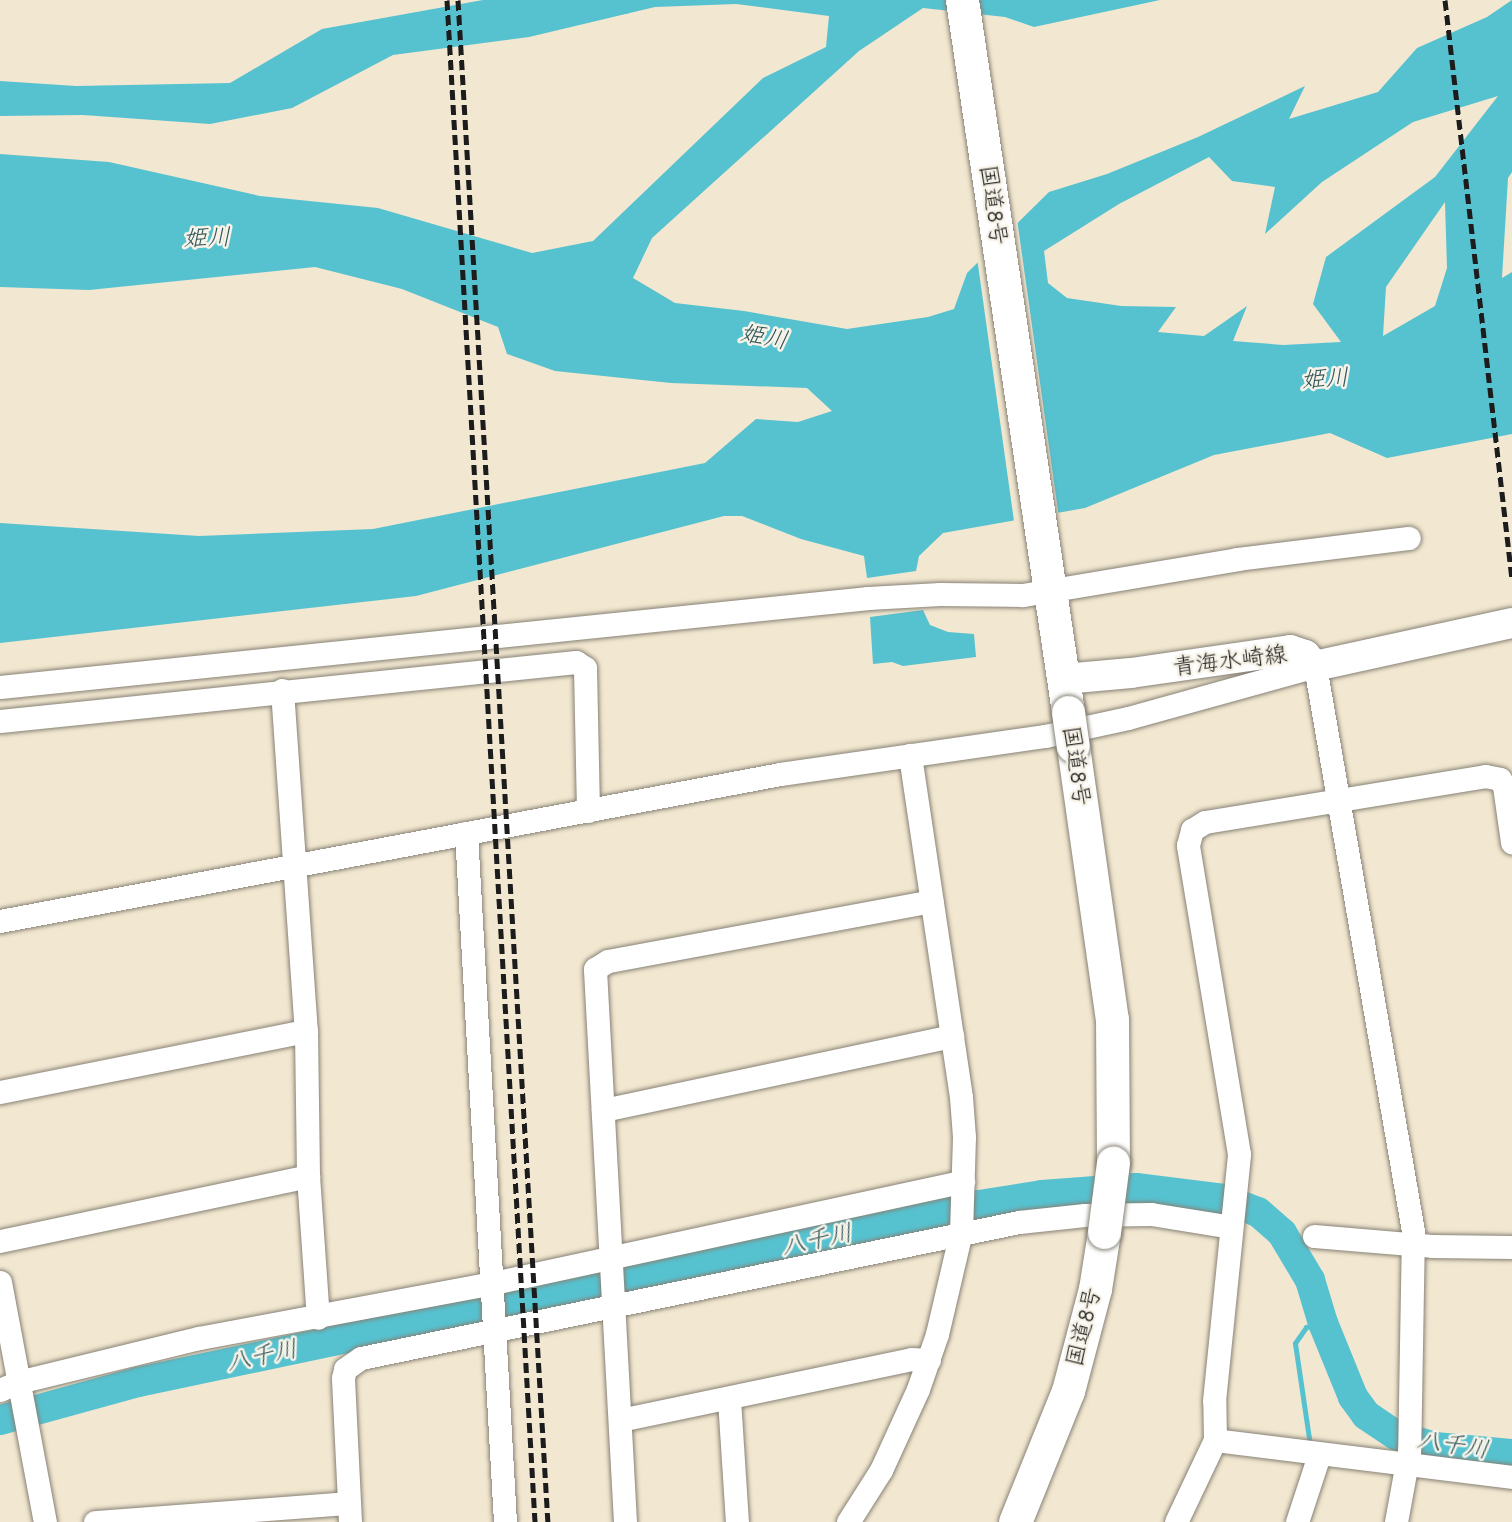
<!DOCTYPE html>
<meta charset="utf-8">
<style>
body{margin:0}
#map{position:relative;width:1512px;height:1522px;overflow:hidden;background:#f2e7d0;font-family:"Comic Neue","Klee One",sans-serif}
div>[style]{position:absolute}
.water>*{inset:0;background:#56c2d0}
.pier>*{inset:0;background:#f2e7d0;transform-origin:0 0}
.stream>*{height:5px;margin:-2.5px;padding:0 2.5px;transform-origin:2.5px;border-radius:2.5px;background:#56c2d0}
.river>*{height:30px;margin:-15px;padding:0 15px;transform-origin:15px;border-radius:15px;background:#56c2d0}
.roads{filter:drop-shadow(0 0 2px #878276) drop-shadow(0 0 2px #878276)}
.minor>*{height:23px;margin:-11.5px;padding:0 11.5px;transform-origin:11.5px;border-radius:11.5px;background:#fff}
.major>*{height:30px;margin:-15px;padding:0 15px;transform-origin:15px;border-radius:15px;background:#fff}
.highway>*{height:33px;margin:-16.5px;padding:0 16.5px;transform-origin:16.5px;border-radius:16.5px;background:#fff}
.rail>*{height:5px;margin-top:-2.5px;transform-origin:0;background:repeating-linear-gradient(90deg,#1c1c1c 0 10px,transparent 0 15px)}
.bridges{filter:drop-shadow(0 0 2px #878276) drop-shadow(0 0 2px #878276)}
.highway-bridge>*{height:33px;margin:-16.5px;padding:0 16.5px;transform-origin:16.5px;border-radius:16.5px;background:#fff}
span{translate:-50% -50%;white-space:nowrap;text-align:center;line-height:1.15;-webkit-text-stroke:5px #f7f3e8;paint-order:stroke}
.street-label{font-size:23px;color:#1c1c1c}
.water-label{font-size:24px;color:#30565b;font-style:italic}
</style>
<div id="map">
<div class="water">
<div style="clip-path:polygon(evenodd,483px 0,1160px 0,1034px 27px,1005px 17px,923px 8px,859px 51px,652px 238px,633px 278px,675px 303px,744px 311px,847px 329px,928px 317px,954px 309px,967px 273px,1049px 192px,1107px 174px,1198px 137px,1305px 86px,1289px 119px,1378px 92px,1417px 48px,1487px 17px,1512px 0,1512px 172px,1508px 178px,1502px 278px,1512px 272px,1512px 434px,1387px 458px,1330px 433px,1214px 455px,1085px 508px,943px 533px,919px 556px,916px 571px,867px 578px,864px 556px,801px 539px,742px 516px,724px 516px,416px 596px,0 643px,0 523px,199px 536px,373px 529px,705px 463px,756px 419px,798px 422px,832px 411px,807px 388px,671px 383px,555px 371px,507px 354px,498px 327px,402px 289px,315px 267px,89px 290px,0 287px,0 154px,109px 162px,260px 196px,378px 208px,532px 253px,593px 241px,763px 78px,826px 47px,829px 16px,736px 4px,655px 7px,529px 37px,393px 55px,292px 108px,210px 124px,83px 115px,0 116px,0 81px,76px 86px,230px 83px,322px 29px,483px 0,1498px 96px,1435px 177px,1326px 257px,1313px 304px,1341px 342px,1283px 345px,1233px 341px,1247px 306px,1204px 336px,1158px 332px,1176px 307px,1121px 306px,1067px 298px,1048px 283px,1044px 251px,1119px 204px,1209px 157px,1232px 181px,1275px 187px,1265px 234px,1322px 182px,1413px 122px,1498px 96px,483px 0,1445px 202px,1447px 268px,1435px 306px,1383px 336px,1386px 287px,1445px 202px)"></div>
<div style="clip-path:polygon(923px 610px,930px 625px,948px 632px,974px 634px,976px 657px,903px 666px,892px 662px,873px 664px,870px 617px)"></div>
</div>
<div class="pier">
<div style="left:1017px;top:219px;width:300px;height:45px;rotate:82deg"></div>
</div>
<div class="stream">
<div style="left:1310px;top:1445px;width:103px;rotate:-98.4deg"></div>
<div style="left:1295px;top:1343px;width:19px;rotate:-55deg"></div>
<div style="left:1306px;top:1327px;width:17px;rotate:-13deg"></div>
</div>
<div class="river">
<div style="left:0;top:1420px;width:143px;rotate:-15.4deg"></div>
<div style="left:138px;top:1382px;width:859px;rotate:-11.89deg"></div>
<div style="left:979px;top:1205px;width:64px;rotate:-9deg"></div>
<div style="left:1042px;top:1195px;width:94px;rotate:-4.3deg"></div>
<div style="left:1136px;top:1188px;width:89px;rotate:7.1deg"></div>
<div style="left:1224px;top:1199px;width:36px;rotate:21deg"></div>
<div style="left:1258px;top:1212px;width:32px;rotate:41deg"></div>
<div style="left:1282px;top:1233px;width:55px;rotate:59.2deg"></div>
<div style="left:1310px;top:1280px;width:45px;rotate:73.2deg"></div>
<div style="left:1323px;top:1323px;width:80px;rotate:67.9deg"></div>
<div style="left:1353px;top:1397px;width:22px;rotate:54deg"></div>
<div style="left:1366px;top:1415px;width:36px;rotate:34deg"></div>
<div style="left:1396px;top:1435px;width:41px;rotate:17.1deg"></div>
<div style="left:1435px;top:1447px;width:77px;rotate:5.2deg"></div>
</div>
<div class="roads">
<div class="minor">
<div style="left:0;top:687px;width:873px;rotate:-5.85deg"></div>
<div style="left:868px;top:598px;width:72px;rotate:-3.2deg"></div>
<div style="left:940px;top:594px;width:83px;rotate:0.7deg"></div>
<div style="left:1023px;top:595px;width:217px;rotate:-9.5deg"></div>
<div style="left:1237px;top:559px;width:173px;rotate:-7deg"></div>
<div style="left:282px;top:690px;width:342px;rotate:86deg"></div>
<div style="left:306px;top:1031px;width:145px;rotate:89.2deg"></div>
<div style="left:308px;top:1176px;width:142px;rotate:86deg"></div>
<div style="left:0;top:721px;width:579px;rotate:-5.85deg"></div>
<div style="left:576px;top:662px;width:11px;rotate:34deg"></div>
<div style="left:585px;top:668px;width:143px;rotate:88.8deg"></div>
<div style="left:466px;top:833px;width:690px;rotate:86.76deg"></div>
<div style="left:0;top:921px;width:794px;rotate:-10.67deg"></div>
<div style="left:780px;top:774px;width:268px;rotate:-8.2deg"></div>
<div style="left:1045px;top:736px;width:85px;rotate:-12.2deg"></div>
<div style="left:1128px;top:718px;width:194px;rotate:-15.5deg"></div>
<div style="left:1315px;top:666px;width:573px;rotate:80.16deg"></div>
<div style="left:1413px;top:1231px;width:220px;rotate:91deg"></div>
<div style="left:1409px;top:1451px;width:72px;rotate:100.4deg"></div>
<div style="left:0;top:1092px;width:312px;rotate:-11.3deg"></div>
<div style="left:603px;top:1110px;width:357px;rotate:-12deg"></div>
<div style="left:1314px;top:1236px;width:118px;rotate:4.8deg"></div>
<div style="left:1432px;top:1246px;width:80px;rotate:0.7deg"></div>
<div style="left:0;top:1241px;width:315px;rotate:-11.9deg"></div>
<div style="left:0;top:1282px;width:244px;rotate:79.4deg"></div>
<div style="left:0;top:1390px;width:20px;rotate:-24deg"></div>
<div style="left:18px;top:1382px;width:186px;rotate:-13.7deg"></div>
<div style="left:199px;top:1338px;width:299px;rotate:-10.6deg"></div>
<div style="left:493px;top:1283px;width:481px;rotate:-12.2deg"></div>
<div style="left:729px;top:1399px;width:123px;rotate:86.3deg"></div>
<div style="left:620px;top:1420px;width:297px;rotate:-11.8deg"></div>
<div style="left:911px;top:1359px;width:18px;rotate:3deg"></div>
<div style="left:1215px;top:1440px;width:299px;rotate:7.1deg"></div>
<div style="left:95px;top:1522px;width:254px;rotate:-4.3deg"></div>
<div style="left:350px;top:1522px;width:144px;rotate:-92.8deg"></div>
<div style="left:343px;top:1378px;width:9px;rotate:-77deg"></div>
<div style="left:345px;top:1369px;width:19px;rotate:-35deg"></div>
<div style="left:361px;top:1358px;width:672px;rotate:-11.68deg"></div>
<div style="left:1019px;top:1222px;width:66px;rotate:-6.1deg"></div>
<div style="left:1085px;top:1215px;width:66px;rotate:-0.9deg"></div>
<div style="left:1151px;top:1214px;width:81px;rotate:9.2deg"></div>
<div style="left:625px;top:1522px;width:554px;rotate:-93.11deg"></div>
<div style="left:595px;top:969px;width:15px;rotate:-32deg"></div>
<div style="left:608px;top:961px;width:329px;rotate:-10.5deg"></div>
<div style="left:848px;top:1522px;width:62px;rotate:-57.6deg"></div>
<div style="left:881px;top:1470px;width:89px;rotate:-65.4deg"></div>
<div style="left:918px;top:1389px;width:58px;rotate:-70.9deg"></div>
<div style="left:937px;top:1334px;width:105px;rotate:-76.8deg"></div>
<div style="left:961px;top:1232px;width:95px;rotate:-88.2deg"></div>
<div style="left:964px;top:1137px;width:40px;rotate:-94.3deg"></div>
<div style="left:961px;top:1097px;width:346px;rotate:-98.5deg"></div>
<div style="left:1176px;top:1522px;width:91px;rotate:-64.6deg"></div>
<div style="left:1215px;top:1440px;width:39px;rotate:-91deg"></div>
<div style="left:1214px;top:1401px;width:248px;rotate:-84.2deg"></div>
<div style="left:1239px;top:1154px;width:313px;rotate:-99.4deg"></div>
<div style="left:1188px;top:845px;width:16px;rotate:-75deg"></div>
<div style="left:1192px;top:830px;width:15px;rotate:-32deg"></div>
<div style="left:1205px;top:822px;width:284px;rotate:-9.3deg"></div>
<div style="left:1485px;top:776px;width:15px;rotate:11deg"></div>
<div style="left:1500px;top:779px;width:8px;rotate:60deg"></div>
<div style="left:1504px;top:786px;width:57px;rotate:81.9deg"></div>
<div style="left:1297px;top:1522px;width:71px;rotate:-71.8deg"></div>
</div>
<div class="major">
<div style="left:1064px;top:679px;width:67px;rotate:-5.1deg"></div>
<div style="left:1131px;top:673px;width:161px;rotate:-8.2deg"></div>
<div style="left:1290px;top:650px;width:16px;rotate:18deg"></div>
<div style="left:1305px;top:655px;width:15px;rotate:48deg"></div>
<div style="left:1315px;top:666px;width:202px;rotate:-12.3deg"></div>
</div>
<div class="highway">
<div style="left:962px;top:0;width:720px;rotate:81.53deg"></div>
<div style="left:1073px;top:746px;width:276px;rotate:81.9deg"></div>
<div style="left:1112px;top:1019px;width:144px;rotate:89.6deg"></div>
<div style="left:1015px;top:1522px;width:141px;rotate:-68deg"></div>
<div style="left:1068px;top:1391px;width:106px;rotate:-75.2deg"></div>
<div style="left:1095px;top:1289px;width:58px;rotate:-81deg"></div>
</div>
</div>
<div class="rail">
<div style="left:447px;top:0;width:1525px;rotate:86.69deg"></div>
<div style="left:458px;top:0;width:1525px;rotate:86.62deg"></div>
<div style="left:1445px;top:0;width:583px;rotate:83.4deg"></div>
</div>
<div class="bridges">
<div class="highway-bridge">
<div style="left:1068px;top:712px;width:34px;rotate:82deg"></div>
<div style="left:1104px;top:1232px;width:70px;rotate:-82.6deg"></div>
</div>
</div>
<div class="street-label">
<span style="left:993px;top:205px;rotate:82deg">国道8号</span>
<span style="left:1230px;top:661px;rotate:-7deg">青海水崎線</span>
<span style="left:1076px;top:766px;rotate:82deg">国道8号</span>
<span style="left:1084px;top:1327px;rotate:-76deg">国道8号</span>
</div>
<div class="water-label">
<span style="left:207px;top:238px;rotate:-2deg">姫川</span>
<span style="left:764px;top:337px;rotate:11deg">姫川</span>
<span style="left:1325px;top:379px;rotate:-4deg">姫川</span>
<span style="left:817px;top:1240px;rotate:-12deg">八千川</span>
<span style="left:262px;top:1356px;rotate:-12deg">八千川</span>
<span style="left:1453px;top:1445px;rotate:9deg">八千川</span>
</div>
</div>
